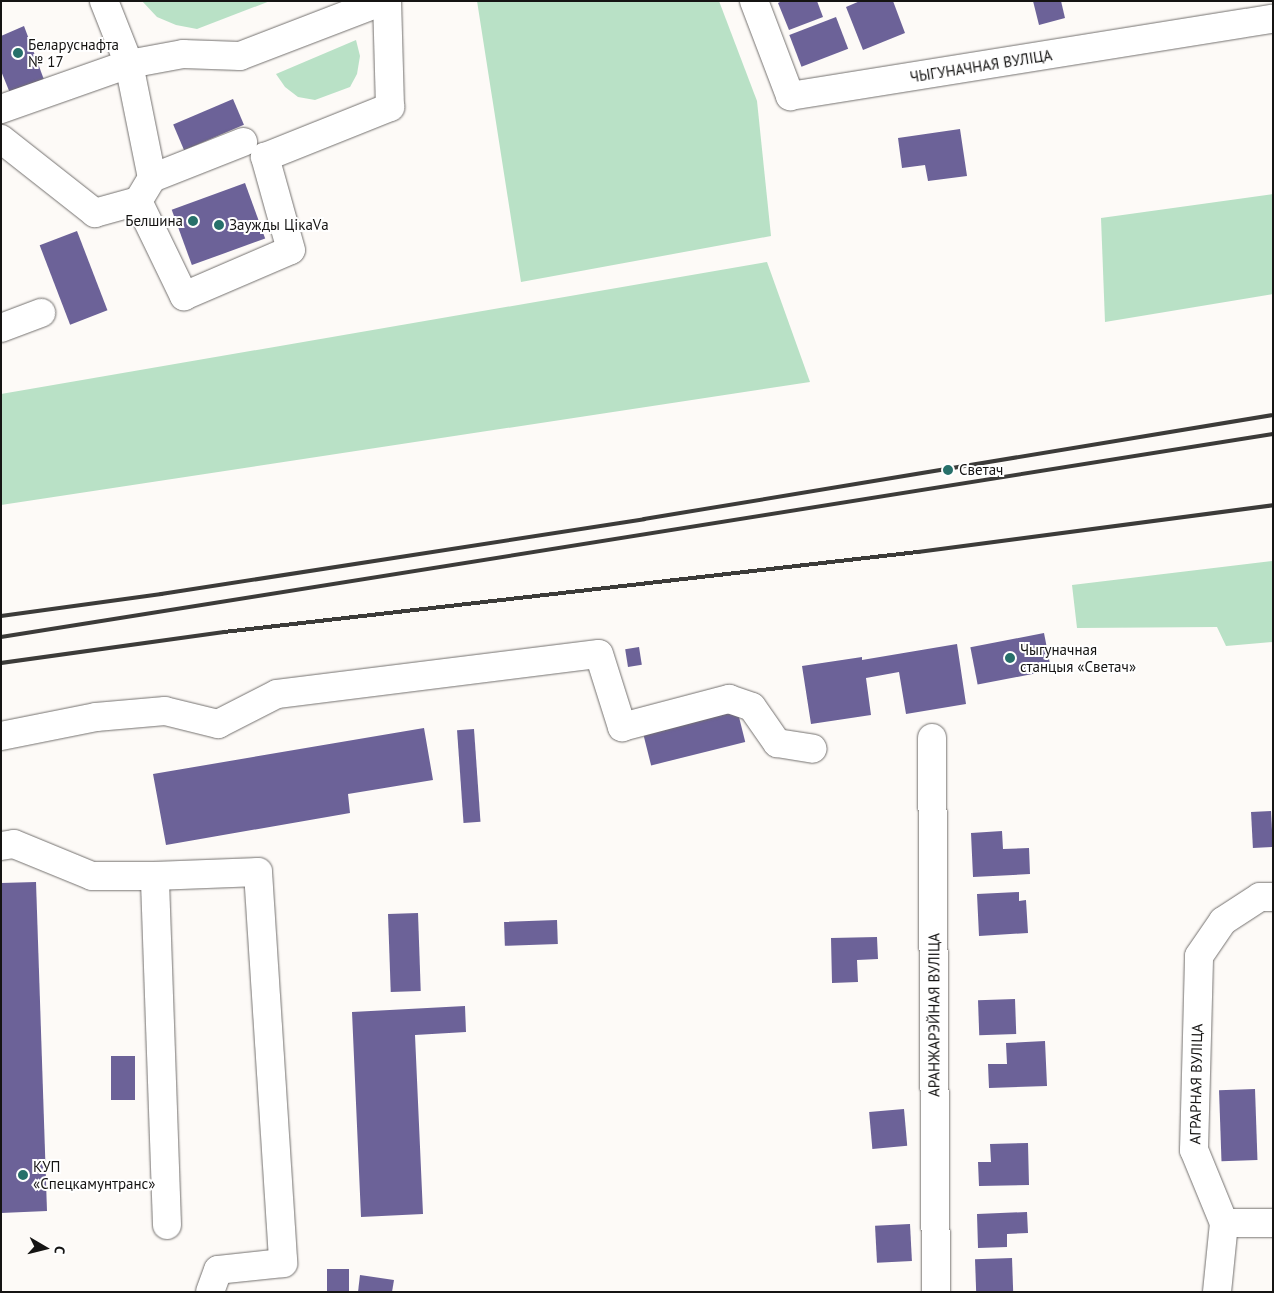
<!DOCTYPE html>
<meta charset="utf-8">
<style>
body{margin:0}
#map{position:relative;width:1274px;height:1293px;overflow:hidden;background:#fdfaf7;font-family:"PT Sans",sans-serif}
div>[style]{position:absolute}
.green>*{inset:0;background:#b9e1c6}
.building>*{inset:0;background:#6c6298;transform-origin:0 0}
.roads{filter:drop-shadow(0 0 1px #74716f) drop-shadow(0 0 1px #74716f)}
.minor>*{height:28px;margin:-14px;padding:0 14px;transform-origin:14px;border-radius:14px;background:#fff}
.rail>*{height:4px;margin:-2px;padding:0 2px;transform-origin:2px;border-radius:2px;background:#3c3b39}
.dots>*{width:14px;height:14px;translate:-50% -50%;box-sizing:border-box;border:2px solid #fff;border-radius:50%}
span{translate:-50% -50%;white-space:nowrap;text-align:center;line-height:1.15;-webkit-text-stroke:4px #fff;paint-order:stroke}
.poi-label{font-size:15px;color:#151413}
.left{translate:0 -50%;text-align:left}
.right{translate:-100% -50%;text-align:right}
.street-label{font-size:15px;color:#151413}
.frame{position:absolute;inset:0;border:2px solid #151413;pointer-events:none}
.north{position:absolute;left:20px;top:1223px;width:50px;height:50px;-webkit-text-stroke:4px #fff;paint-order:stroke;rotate:98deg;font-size:14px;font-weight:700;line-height:20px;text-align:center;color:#151413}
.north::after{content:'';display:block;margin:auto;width:18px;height:22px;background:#151413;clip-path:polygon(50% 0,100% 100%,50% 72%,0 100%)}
</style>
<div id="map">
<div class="green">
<div style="clip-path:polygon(142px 1px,270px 1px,197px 29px,176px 25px,157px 17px)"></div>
<div style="clip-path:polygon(477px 1px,719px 1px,757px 101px,771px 236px,521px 282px)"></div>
<div style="clip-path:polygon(356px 40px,360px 56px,357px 74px,350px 87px,315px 100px,298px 97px,285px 87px,276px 74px)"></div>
<div style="clip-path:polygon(1273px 194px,1273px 294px,1105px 322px,1101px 218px)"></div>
<div style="clip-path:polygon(767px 262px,810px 382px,1px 505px,1px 394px)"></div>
<div style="clip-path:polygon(1273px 561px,1273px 642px,1226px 646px,1217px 627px,1077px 628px,1072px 585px)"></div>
</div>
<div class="building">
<div style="clip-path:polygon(782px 1px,817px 1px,823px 17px,789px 30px,778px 3px)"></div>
<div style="clip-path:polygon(860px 1px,893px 1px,905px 33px,863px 50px,846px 7px)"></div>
<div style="clip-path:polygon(1033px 1px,1061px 1px,1065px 18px,1039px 25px)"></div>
<div style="left:836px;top:17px;width:34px;height:50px;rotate:69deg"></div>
<div style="clip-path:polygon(24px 26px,46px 85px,12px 98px,1px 71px,1px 36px)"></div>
<div style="left:233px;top:99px;width:28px;height:65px;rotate:67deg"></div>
<div style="clip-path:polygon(960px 129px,967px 176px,928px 181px,925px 165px,902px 168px,898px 138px)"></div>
<div style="left:245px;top:183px;width:59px;height:78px;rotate:70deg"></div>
<div style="left:77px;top:231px;width:85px;height:40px;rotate:69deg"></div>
<div style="left:1044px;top:633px;width:38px;height:75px;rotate:79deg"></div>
<div style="clip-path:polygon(957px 644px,966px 704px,906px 714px,899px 672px,866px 678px,871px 715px,811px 724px,802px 666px,862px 657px,862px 660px)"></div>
<div style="left:639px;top:647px;width:18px;height:14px;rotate:81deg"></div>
<div style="left:737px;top:709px;width:34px;height:97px;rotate:76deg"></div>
<div style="clip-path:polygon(424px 728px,433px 780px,348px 794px,350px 813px,166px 845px,153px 774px)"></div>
<div style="left:474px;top:729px;width:93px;height:17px;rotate:86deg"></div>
<div style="left:1271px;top:811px;width:36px;height:20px;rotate:87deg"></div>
<div style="clip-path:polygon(1002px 831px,1003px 849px,1029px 848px,1030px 874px,973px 877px,971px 833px)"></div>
<div style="clip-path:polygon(36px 882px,47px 1211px,1px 1213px,1px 883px)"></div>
<div style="clip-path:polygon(1019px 892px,1019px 901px,1026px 900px,1028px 933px,979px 936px,977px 894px)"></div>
<div style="left:418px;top:913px;width:78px;height:30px;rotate:88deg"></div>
<div style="left:557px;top:920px;width:24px;height:53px;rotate:88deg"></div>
<div style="clip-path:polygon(877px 937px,878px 959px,857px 960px,858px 982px,832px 983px,831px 938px)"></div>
<div style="left:1015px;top:999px;width:35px;height:37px;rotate:88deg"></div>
<div style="clip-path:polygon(465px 1006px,466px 1032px,415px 1035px,423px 1214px,361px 1217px,352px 1012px)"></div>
<div style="clip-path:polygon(1045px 1041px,1047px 1086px,989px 1088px,988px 1064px,1007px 1064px,1006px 1043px)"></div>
<div style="left:111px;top:1056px;width:24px;height:44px"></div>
<div style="left:1255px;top:1089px;width:71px;height:36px;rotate:88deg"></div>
<div style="left:904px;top:1109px;width:37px;height:35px;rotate:85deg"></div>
<div style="clip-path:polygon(1028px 1143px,1029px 1185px,979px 1186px,978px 1162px,991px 1162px,990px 1144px)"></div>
<div style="clip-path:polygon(1027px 1212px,1028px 1233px,1007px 1234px,1007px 1247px,978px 1248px,977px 1214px)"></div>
<div style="left:910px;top:1224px;width:37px;height:35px;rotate:87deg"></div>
<div style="left:1012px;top:1258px;width:34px;height:37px;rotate:88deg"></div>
<div style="left:327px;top:1269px;width:22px;height:23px"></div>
<div style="clip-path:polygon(360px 1275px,394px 1280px,392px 1292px,358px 1292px)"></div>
</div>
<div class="roads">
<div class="minor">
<div style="left:104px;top:1px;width:68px;rotate:68.4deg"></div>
<div style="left:129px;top:64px;width:55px;rotate:-10.5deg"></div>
<div style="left:183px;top:54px;width:57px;rotate:2deg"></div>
<div style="left:240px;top:56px;width:153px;rotate:-21deg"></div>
<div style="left:754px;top:1px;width:102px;rotate:69.2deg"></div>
<div style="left:790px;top:96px;width:489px;rotate:-9.1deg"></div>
<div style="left:1px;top:109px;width:136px;rotate:-19.4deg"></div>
<div style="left:129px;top:64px;width:116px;rotate:78.6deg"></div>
<div style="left:152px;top:178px;width:27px;rotate:121deg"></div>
<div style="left:138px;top:201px;width:45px;rotate:164.4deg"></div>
<div style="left:95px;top:213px;width:120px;rotate:-141.8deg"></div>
<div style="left:152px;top:178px;width:98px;rotate:-21.6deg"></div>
<div style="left:138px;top:201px;width:106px;rotate:64.2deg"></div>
<div style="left:184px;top:296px;width:116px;rotate:-23.3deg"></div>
<div style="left:291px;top:250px;width:97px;rotate:-105.6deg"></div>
<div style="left:265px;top:157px;width:135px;rotate:-21.8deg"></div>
<div style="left:390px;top:107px;width:106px;rotate:-91.6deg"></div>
<div style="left:1px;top:328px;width:43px;rotate:-20.6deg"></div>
<div style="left:1px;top:736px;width:97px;rotate:-11.3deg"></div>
<div style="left:96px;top:717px;width:69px;rotate:-5deg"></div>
<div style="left:165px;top:711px;width:55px;rotate:13.8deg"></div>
<div style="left:218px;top:724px;width:66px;rotate:-27deg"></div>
<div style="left:277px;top:694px;width:324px;rotate:-7.1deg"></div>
<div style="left:599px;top:654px;width:77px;rotate:72.5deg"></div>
<div style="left:622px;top:727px;width:111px;rotate:-14.7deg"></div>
<div style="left:729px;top:699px;width:24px;rotate:19deg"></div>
<div style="left:752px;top:707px;width:44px;rotate:55.2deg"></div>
<div style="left:777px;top:743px;width:36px;rotate:9deg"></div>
<div style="left:932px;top:738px;width:554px;rotate:89.59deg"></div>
<div style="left:1px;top:846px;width:13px;rotate:-9deg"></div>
<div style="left:14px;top:844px;width:84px;rotate:22.3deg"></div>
<div style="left:92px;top:876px;width:63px"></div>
<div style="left:1224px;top:1223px;width:49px"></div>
<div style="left:167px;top:1225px;width:349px;rotate:-92deg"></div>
<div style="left:155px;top:876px;width:103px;rotate:-2.2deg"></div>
<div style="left:258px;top:872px;width:392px;rotate:86.3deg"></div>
<div style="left:283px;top:1263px;width:65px;rotate:173.9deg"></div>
<div style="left:218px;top:1270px;width:23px;rotate:110deg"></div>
<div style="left:1217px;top:1292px;width:69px;rotate:-84.2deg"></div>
<div style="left:1224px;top:1223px;width:79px;rotate:-112.3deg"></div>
<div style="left:1194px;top:1150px;width:194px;rotate:-88.5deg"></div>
<div style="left:1199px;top:956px;width:42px;rotate:-55.6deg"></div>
<div style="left:1223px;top:921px;width:44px;rotate:-33deg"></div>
<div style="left:1260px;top:897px;width:13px"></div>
</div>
</div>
<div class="rail">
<div style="left:1px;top:616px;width:162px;rotate:-7.8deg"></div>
<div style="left:161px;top:594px;width:489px;rotate:-8.8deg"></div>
<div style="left:644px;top:519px;width:638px;rotate:-9.39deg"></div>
<div style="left:1px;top:637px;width:1288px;rotate:-9.07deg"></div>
<div style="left:1px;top:663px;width:225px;rotate:-7.9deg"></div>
<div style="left:224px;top:632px;width:699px;rotate:-6.58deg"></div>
<div style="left:918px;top:552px;width:358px;rotate:-7.5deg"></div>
</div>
<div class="dots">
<div style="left:18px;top:53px;background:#27706a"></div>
<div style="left:193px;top:221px;background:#27706a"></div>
<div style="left:219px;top:225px;background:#27706a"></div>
<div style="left:948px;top:470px;background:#27706a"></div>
<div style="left:1010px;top:658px;background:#27706a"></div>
<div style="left:23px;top:1175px;background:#27706a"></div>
</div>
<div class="poi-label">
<span class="left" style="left:28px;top:53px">Беларуснафта<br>№ 17</span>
<span class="right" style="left:183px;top:221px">Белшина</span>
<span class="left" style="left:229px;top:225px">Заужды ЦікаVа</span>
<span class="left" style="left:959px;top:470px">Светач</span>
<span class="left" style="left:1020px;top:658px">Чыгуначная<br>станцыя «Светач»</span>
<span class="left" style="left:33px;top:1175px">КУП<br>«Спецкамунтранс»</span>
</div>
<div class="street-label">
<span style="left:981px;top:66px;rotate:-9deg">ЧЫГУНАЧНАЯ ВУЛІЦА</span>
<span style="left:934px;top:1015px;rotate:-90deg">АРАНЖАРЭЙНАЯ ВУЛІЦА</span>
<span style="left:1196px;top:1084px;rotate:-89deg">АГРАРНАЯ ВУЛІЦА</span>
</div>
<div class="frame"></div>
<div class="north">С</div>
</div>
